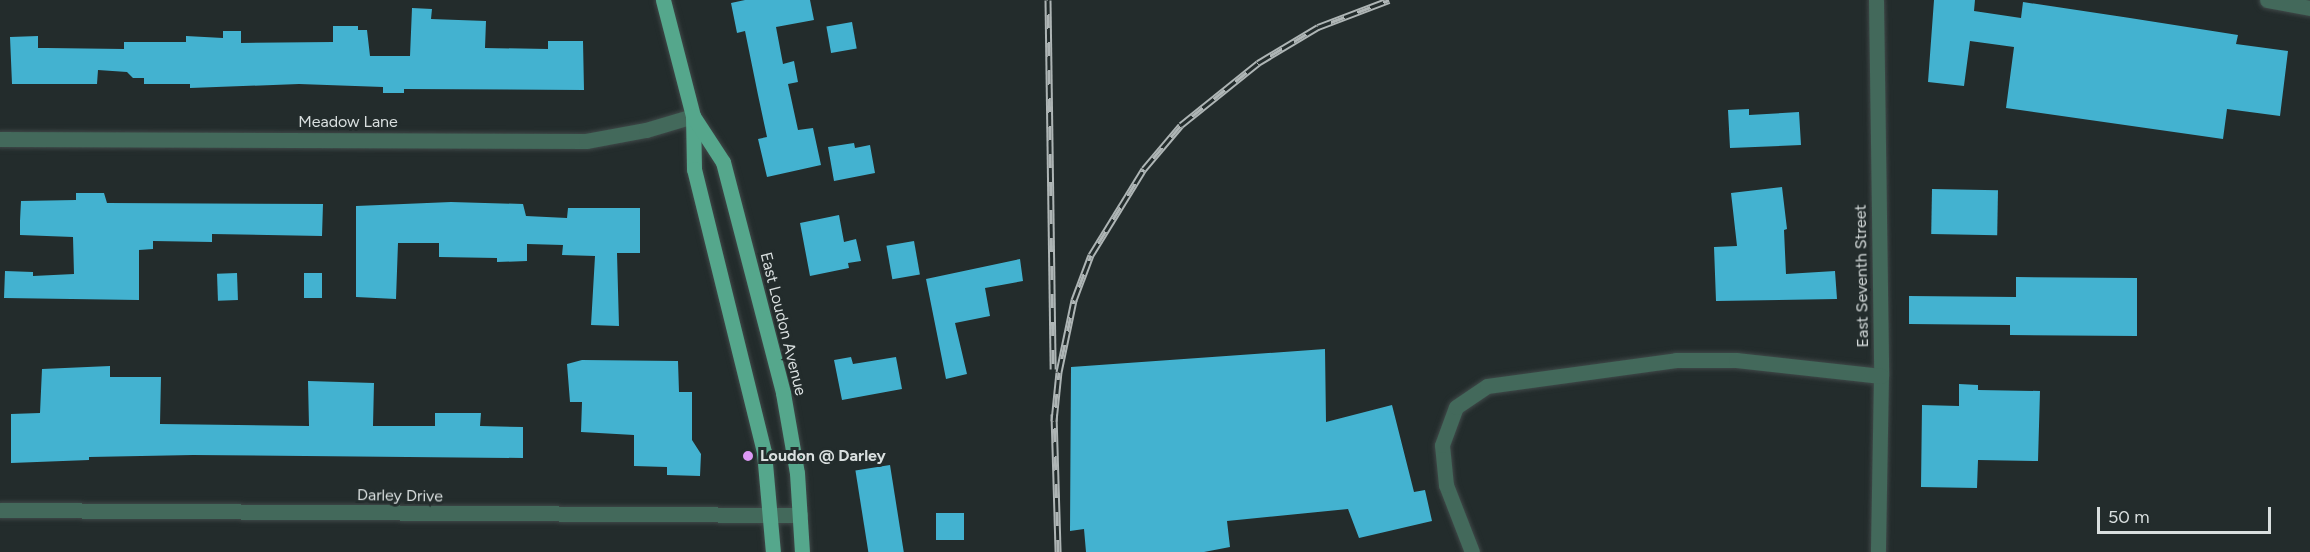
<!DOCTYPE html>
<style>
body{margin:0}
#map{position:relative;width:2310px;height:552px;overflow:hidden;background:#232c2c;font-family:Figtree,sans-serif}
div>[style]{position:absolute}
.building>*{inset:0;background:#43b2d0;transform-origin:0 0}
.roads{filter:drop-shadow(0 0 2px #404949) drop-shadow(0 0 2px #404949)}
.minor>*{height:15px;margin:-7.5px;padding:0 7.5px;transform-origin:7.5px;border-radius:7.5px;background:#43695b}
.major>*{height:15px;margin:-7.5px;padding:0 7.5px;transform-origin:7.5px;border-radius:7.5px;background:#55a78c}
.rail>*{height:7px;margin-top:-3.5px;transform-origin:0;background:repeating-linear-gradient(90deg,#232c2c 0 14px,#aeb5b5 0 28px);box-sizing:border-box;border-block:2px solid #aeb5b5}
.dots>*{width:16px;height:16px;translate:-50% -50%;box-sizing:border-box;border:3px solid #232c2c;border-radius:50%}
span{translate:-50% -50%;white-space:nowrap;text-align:center;line-height:1.15;-webkit-text-stroke:6px #232c2c;paint-order:stroke}
.street-label{font-size:16px;color:#d9dfdf}
.poi-label{font-size:16px;color:#d9dfdf;font-weight:700}
.left{translate:0 -50%;text-align:left}
.scale{position:absolute;left:2097px;top:507px;width:174px;height:27px;box-sizing:border-box;border:3px solid #d9dfdf;border-top:0;padding-left:8px;font-size:18px;line-height:21px;white-space:nowrap;color:#d9dfdf;-webkit-text-stroke:4px #232c2c;paint-order:stroke}
</style>
<div id="map">
<div class="building">
<div style="clip-path:polygon(745px 0,810px 0,814px 20px,776px 27px,783px 64px,794px 61px,798px 82px,788px 84px,798px 130px,813px 128px,821px 165px,767px 177px,758px 139px,767px 137px,758px 95px,745px 31px,737px 33px,731px 3px)"></div>
<div style="clip-path:polygon(1934px 0,1975px 0,1974px 11px,2021px 18px,2023px 2px,2130px 18px,2238px 35px,2236px 44px,2288px 51px,2280px 116px,2227px 109px,2223px 139px,2006px 108px,2014px 47px,1970px 41px,1964px 86px,1928px 82px)"></div>
<div style="clip-path:polygon(412px 8px,432px 9px,431px 19px,486px 21px,485px 48px,548px 49px,548px 41px,583px 41px,584px 90px,404px 89px,404px 93px,383px 93px,383px 87px,299px 84px,190px 88px,190px 84px,144px 84px,144px 78px,133px 78px,127px 72px,98px 70px,97px 84px,12px 84px,10px 37px,38px 36px,38px 48px,47px 48px,124px 49px,124px 42px,186px 42px,186px 36px,223px 38px,223px 31px,241px 31px,241px 43px,333px 42px,333px 26px,358px 26px,358px 30px,367px 30px,370px 56px,410px 56px)"></div>
<div style="left:852px;top:22px;width:27px;height:26px;rotate:80deg"></div>
<div style="clip-path:polygon(1749px 109px,1749px 115px,1799px 112px,1801px 145px,1730px 148px,1728px 110px)"></div>
<div style="clip-path:polygon(854px 143px,855px 148px,870px 145px,875px 173px,834px 181px,828px 147px)"></div>
<div style="clip-path:polygon(1782px 187px,1787px 229px,1784px 230px,1786px 274px,1835px 271px,1837px 299px,1716px 301px,1714px 247px,1737px 246px,1731px 193px)"></div>
<div style="left:1932px;top:189px;width:66px;height:45px;rotate:1deg"></div>
<div style="clip-path:polygon(76px 193px,104px 193px,107px 203px,323px 204px,322px 236px,212px 234px,212px 242px,153px 241px,153px 249px,139px 250px,139px 300px,4px 298px,5px 271px,33px 272px,33px 276px,74px 274px,73px 237px,20px 235px,20px 221px,21px 201px,76px 200px)"></div>
<div style="clip-path:polygon(451px 202px,523px 204px,526px 216px,567px 218px,568px 208px,640px 208px,640px 253px,617px 253px,619px 326px,591px 325px,595px 256px,562px 255px,563px 245px,527px 244px,527px 261px,497px 262px,497px 258px,439px 257px,439px 243px,398px 243px,396px 299px,356px 297px,356px 206px)"></div>
<div style="clip-path:polygon(839px 215px,844px 242px,856px 239px,861px 261px,848px 263px,849px 268px,810px 276px,800px 223px)"></div>
<div style="left:914px;top:241px;width:34px;height:28px;rotate:80deg"></div>
<div style="clip-path:polygon(1020px 259px,1023px 281px,985px 288px,990px 316px,955px 323px,967px 374px,946px 379px,926px 279px)"></div>
<div style="left:237px;top:273px;width:27px;height:20px;rotate:88deg"></div>
<div style="left:304px;top:273px;width:18px;height:25px"></div>
<div style="clip-path:polygon(2016px 277px,2137px 278px,2137px 336px,2010px 335px,2010px 325px,1909px 324px,1909px 296px,2016px 297px)"></div>
<div style="clip-path:polygon(1325px 349px,1326px 422px,1392px 405px,1414px 492px,1425px 490px,1432px 521px,1359px 538px,1348px 509px,1227px 521px,1230px 547px,1204px 552px,1086px 552px,1084px 529px,1070px 531px,1071px 367px)"></div>
<div style="clip-path:polygon(851px 357px,853px 364px,896px 357px,902px 389px,842px 400px,834px 360px)"></div>
<div style="clip-path:polygon(582px 360px,678px 361px,679px 392px,692px 392px,692px 440px,701px 454px,700px 476px,667px 475px,667px 467px,634px 466px,634px 435px,581px 432px,582px 402px,570px 402px,567px 364px)"></div>
<div style="clip-path:polygon(110px 366px,110px 377px,161px 377px,160px 424px,309px 426px,308px 381px,374px 383px,373px 426px,435px 426px,435px 413px,481px 413px,480px 426px,523px 427px,523px 458px,193px 455px,89px 457px,89px 460px,11px 463px,11px 414px,40px 413px,42px 369px)"></div>
<div style="clip-path:polygon(1959px 384px,1978px 385px,1978px 390px,2040px 391px,2038px 461px,1978px 460px,1977px 488px,1921px 487px,1922px 405px,1959px 406px)"></div>
<div style="left:890px;top:465px;width:88px;height:35px;rotate:81deg"></div>
<div style="left:936px;top:513px;width:28px;height:27px"></div>
</div>
<div class="roads">
<div class="minor">
<div style="left:1876px;top:0;width:376px;rotate:89.2deg"></div>
<div style="left:1881px;top:376px;width:176px;rotate:91deg"></div>
<div style="left:2267px;top:0;width:44px;rotate:10.5deg"></div>
<div style="left:0;top:139px;width:586px;rotate:0.2deg"></div>
<div style="left:586px;top:141px;width:61px;rotate:-10.4deg"></div>
<div style="left:646px;top:130px;width:49px;rotate:-16.6deg"></div>
<div style="left:0;top:510px;width:800px;rotate:0.36deg"></div>
<div style="left:1472px;top:552px;width:72px;rotate:-111.2deg"></div>
<div style="left:1446px;top:485px;width:40px;rotate:-95.7deg"></div>
<div style="left:1442px;top:445px;width:40px;rotate:-69.8deg"></div>
<div style="left:1456px;top:407px;width:37px;rotate:-34deg"></div>
<div style="left:1487px;top:386px;width:191px;rotate:-7.8deg"></div>
<div style="left:1676px;top:360px;width:60px"></div>
<div style="left:1736px;top:360px;width:146px;rotate:6.3deg"></div>
</div>
<div class="major">
<div style="left:663px;top:0;width:120px;rotate:75.5deg"></div>
<div style="left:693px;top:116px;width:53px;rotate:88.9deg"></div>
<div style="left:694px;top:169px;width:292px;rotate:76.1deg"></div>
<div style="left:764px;top:452px;width:100px;rotate:84.9deg"></div>
<div style="left:693px;top:116px;width:55px;rotate:56.9deg"></div>
<div style="left:723px;top:162px;width:239px;rotate:75.4deg"></div>
<div style="left:783px;top:393px;width:81px;rotate:80.1deg"></div>
<div style="left:797px;top:473px;width:79px;rotate:86.4deg"></div>
</div>
</div>
<div class="rail">
<div style="left:1048px;top:0;width:369px;rotate:89.2deg"></div>
<div style="left:1054px;top:414px;width:138px;rotate:88.3deg"></div>
<div style="left:1054px;top:421px;width:49px;rotate:-84.2deg"></div>
<div style="left:1059px;top:372px;width:74px;rotate:-78.2deg"></div>
<div style="left:1074px;top:300px;width:48px;rotate:-69.3deg"></div>
<div style="left:1091px;top:255px;width:101px;rotate:-58.4deg"></div>
<div style="left:1144px;top:169px;width:57px;rotate:-49.9deg"></div>
<div style="left:1181px;top:125px;width:99px;rotate:-38.8deg"></div>
<div style="left:1258px;top:63px;width:70px;rotate:-31deg"></div>
<div style="left:1318px;top:27px;width:76px;rotate:-20.8deg"></div>
</div>
<div class="dots">
<div style="left:748px;top:456px;background:#dc99f4"></div>
</div>
<div class="street-label">
<span style="left:348px;top:122px">Meadow Lane</span>
<span style="left:1862px;top:276px;rotate:-91deg">East Seventh Street</span>
<span style="left:783px;top:324px;rotate:76deg">East Loudon Avenue</span>
<span style="left:400px;top:496px;rotate:1deg">Darley Drive</span>
</div>
<div class="poi-label">
<span class="left" style="left:760px;top:456px">Loudon @ Darley</span>
</div>
<div class="scale">50 m</div>
</div>
